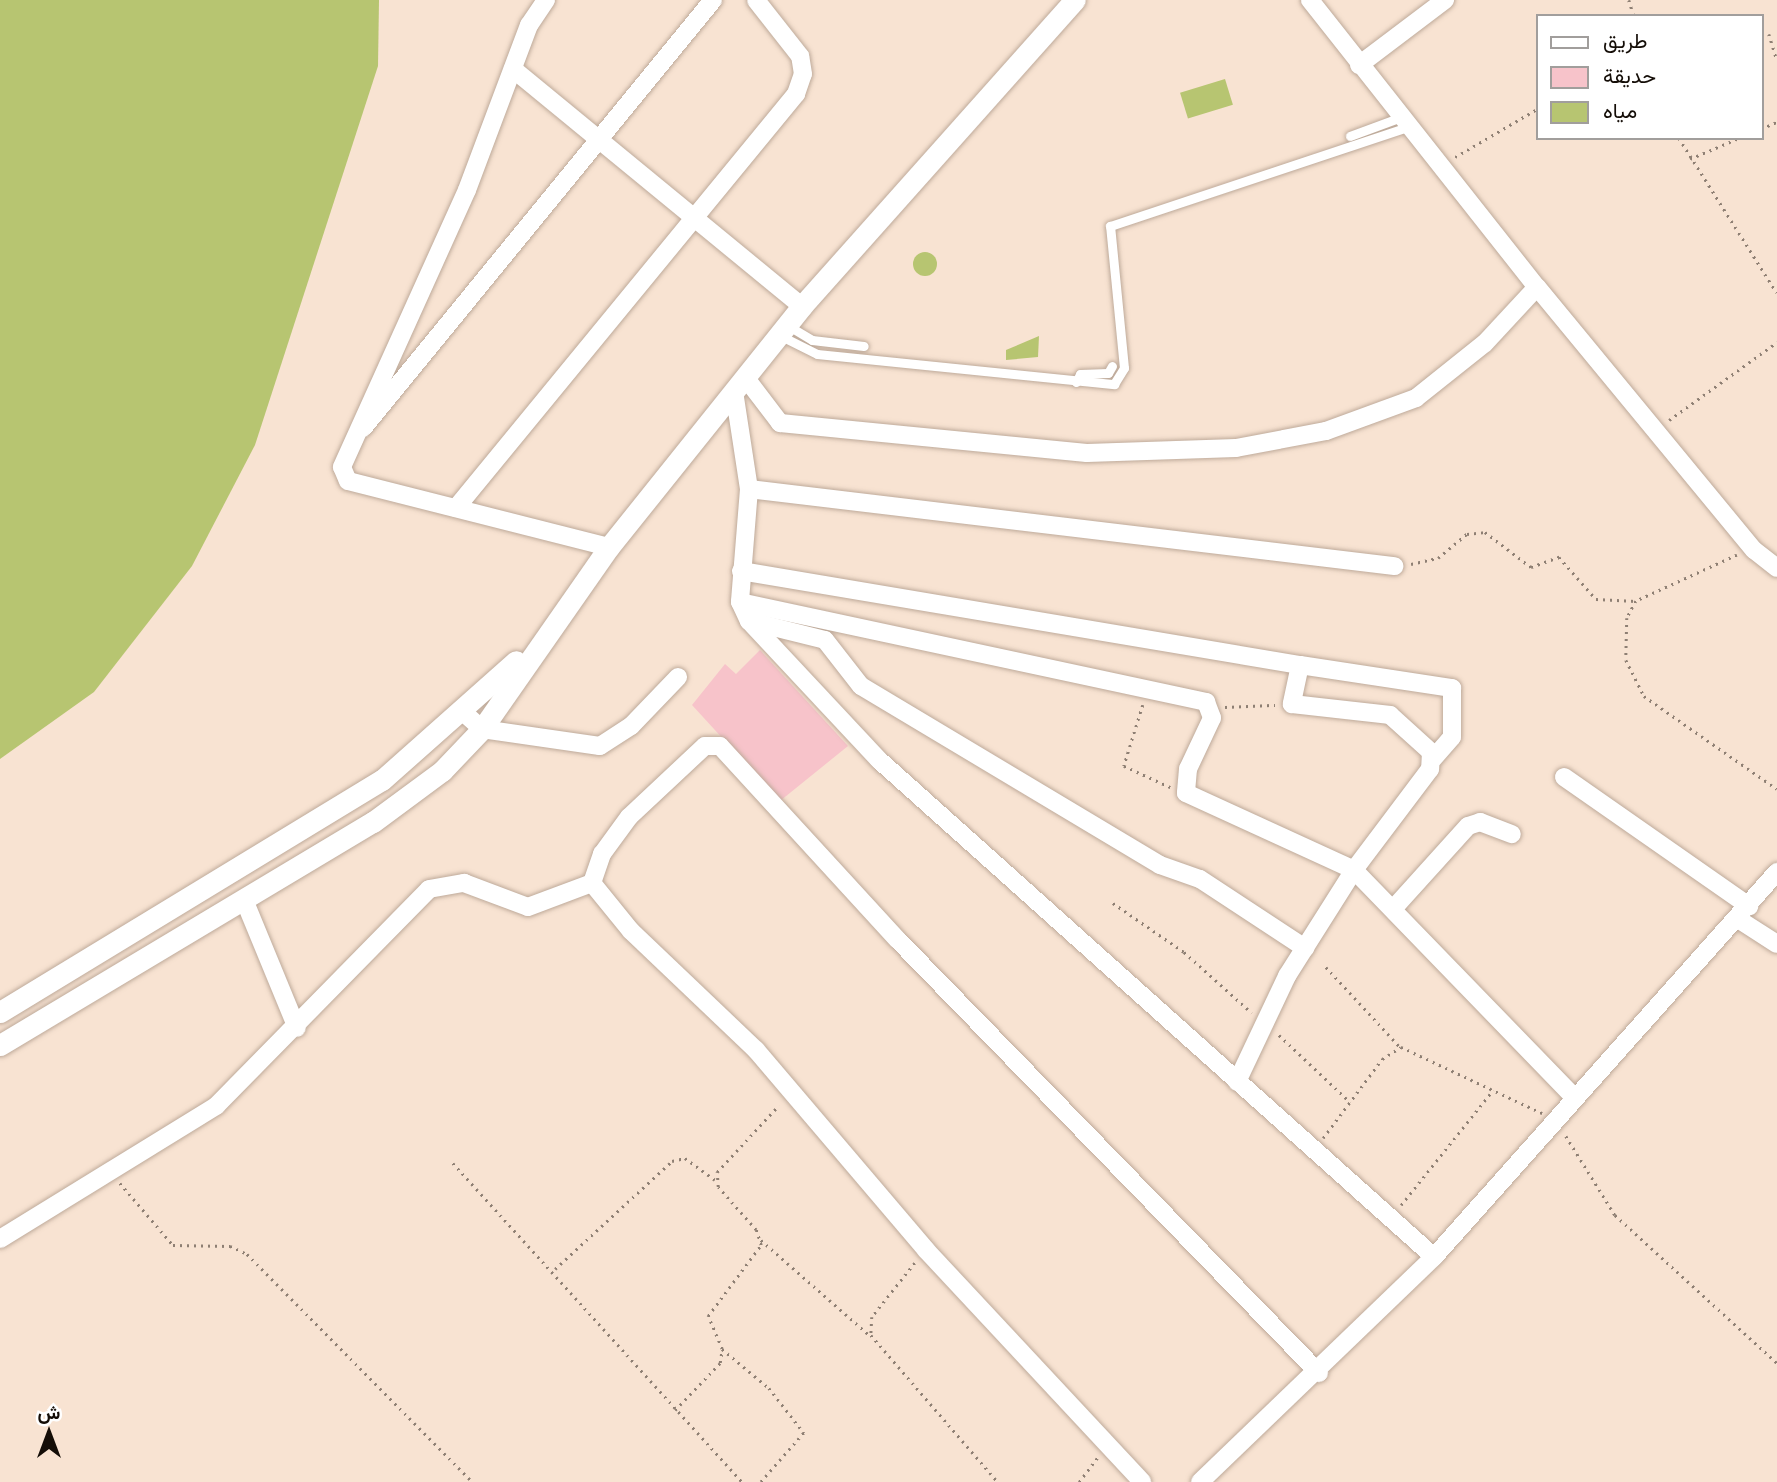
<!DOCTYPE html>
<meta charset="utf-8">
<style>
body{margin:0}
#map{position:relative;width:1777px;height:1482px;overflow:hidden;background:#f8e3d2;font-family:"PT Sans",Vazirmatn,sans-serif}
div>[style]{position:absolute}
.green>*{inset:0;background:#f7c3ca}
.water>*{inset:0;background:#b7c571;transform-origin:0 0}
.round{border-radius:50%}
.path>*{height:2.5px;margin-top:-1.25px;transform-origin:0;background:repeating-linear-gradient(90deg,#8e7f73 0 2px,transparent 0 7px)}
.roads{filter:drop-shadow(0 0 2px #beaa9a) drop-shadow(0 0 2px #beaa9a)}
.service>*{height:9px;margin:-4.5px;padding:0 4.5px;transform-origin:4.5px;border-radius:4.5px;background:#fff}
.minor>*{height:18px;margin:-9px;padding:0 9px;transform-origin:9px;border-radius:9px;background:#fff}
.tertiary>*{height:21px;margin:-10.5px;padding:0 10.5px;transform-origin:10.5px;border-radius:10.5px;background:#fff}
span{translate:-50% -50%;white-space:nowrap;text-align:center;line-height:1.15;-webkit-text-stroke:7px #fff;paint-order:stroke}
.legend{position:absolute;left:1536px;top:14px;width:228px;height:126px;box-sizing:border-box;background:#fff;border:2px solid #a19e9c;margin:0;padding:9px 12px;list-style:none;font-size:21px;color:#140d07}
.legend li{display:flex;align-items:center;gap:14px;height:35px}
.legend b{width:35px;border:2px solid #a19e9c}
.north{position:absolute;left:14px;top:1398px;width:70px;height:70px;-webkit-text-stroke:5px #fff;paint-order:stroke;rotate:0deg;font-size:19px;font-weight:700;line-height:28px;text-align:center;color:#140d07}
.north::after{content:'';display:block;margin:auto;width:24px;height:32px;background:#140d07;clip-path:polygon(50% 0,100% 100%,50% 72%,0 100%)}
</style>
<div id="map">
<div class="green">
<div style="clip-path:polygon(760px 650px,848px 746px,780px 801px,692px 705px,725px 664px,736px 674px)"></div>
</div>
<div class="water">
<div style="clip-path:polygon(0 0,379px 0,378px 66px,255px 445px,192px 566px,94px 692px,0 759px)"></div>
<div style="left:1225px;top:79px;width:27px;height:47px;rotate:73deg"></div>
<div class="round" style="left:913px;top:252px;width:24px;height:24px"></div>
<div style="clip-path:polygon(1039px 336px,1038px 357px,1006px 360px,1006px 350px)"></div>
</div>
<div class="path">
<div style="left:1629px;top:0;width:17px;rotate:73deg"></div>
<div style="left:1769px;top:34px;width:27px;rotate:73deg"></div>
<div style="left:1761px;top:129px;width:17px;rotate:-24deg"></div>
<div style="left:1679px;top:138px;width:183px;rotate:57.7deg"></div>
<div style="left:1455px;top:157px;width:95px;rotate:-30.3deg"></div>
<div style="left:1690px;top:159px;width:53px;rotate:-23.2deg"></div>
<div style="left:1669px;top:420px;width:133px;rotate:-35.8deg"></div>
<div style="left:1737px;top:555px;width:111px;rotate:155.5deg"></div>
<div style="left:1636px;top:601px;width:19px;rotate:118deg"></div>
<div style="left:1627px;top:618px;width:42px;rotate:91.4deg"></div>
<div style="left:1626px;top:660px;width:40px;rotate:63.4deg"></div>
<div style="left:1644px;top:696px;width:162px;rotate:35deg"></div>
<div style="left:1411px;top:564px;width:28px;rotate:-13deg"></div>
<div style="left:1438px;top:558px;width:38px;rotate:-40deg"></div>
<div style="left:1467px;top:534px;width:18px;rotate:-6deg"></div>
<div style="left:1485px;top:532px;width:58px;rotate:37.3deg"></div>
<div style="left:1531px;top:567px;width:30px;rotate:-20deg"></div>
<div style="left:1559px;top:557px;width:56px;rotate:48.6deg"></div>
<div style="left:1596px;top:599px;width:40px;rotate:2.9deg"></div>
<div style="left:1143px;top:705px;width:64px;rotate:107.3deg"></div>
<div style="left:1124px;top:766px;width:51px;rotate:24.5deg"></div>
<div style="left:1225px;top:707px;width:50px;rotate:-2.3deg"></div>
<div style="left:1113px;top:903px;width:86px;rotate:34.6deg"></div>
<div style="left:1184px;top:952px;width:91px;rotate:41.9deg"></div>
<div style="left:1326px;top:967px;width:109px;rotate:47.2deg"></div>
<div style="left:1279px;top:1035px;width:98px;rotate:43.3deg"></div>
<div style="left:1566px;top:1136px;width:93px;rotate:58.2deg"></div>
<div style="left:1615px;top:1215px;width:219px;rotate:42.4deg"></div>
<div style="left:1323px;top:1138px;width:99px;rotate:-53.2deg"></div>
<div style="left:1382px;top:1059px;width:22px;rotate:-32deg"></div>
<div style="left:1401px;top:1047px;width:156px;rotate:25.1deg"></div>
<div style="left:453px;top:1163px;width:430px;rotate:47.8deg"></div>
<div style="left:120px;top:1183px;width:82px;rotate:49.5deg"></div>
<div style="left:173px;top:1245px;width:57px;rotate:1deg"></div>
<div style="left:230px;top:1246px;width:19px;rotate:25deg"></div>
<div style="left:247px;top:1254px;width:321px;rotate:45.3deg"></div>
<div style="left:1401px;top:1205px;width:147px;rotate:-51.3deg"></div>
<div style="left:761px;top:1240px;width:144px;rotate:41.3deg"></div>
<div style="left:915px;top:1263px;width:69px;rotate:128.5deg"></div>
<div style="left:872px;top:1317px;width:18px;rotate:93deg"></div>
<div style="left:871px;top:1335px;width:194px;rotate:49.2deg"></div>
<div style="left:555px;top:1269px;width:159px;rotate:-42.7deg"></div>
<div style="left:672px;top:1161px;width:13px;rotate:-13deg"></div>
<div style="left:685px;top:1158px;width:37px;rotate:36deg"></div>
<div style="left:722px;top:1349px;width:61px;rotate:39.7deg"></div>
<div style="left:769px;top:1388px;width:57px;rotate:52.1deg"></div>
<div style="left:804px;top:1433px;width:65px;rotate:131.3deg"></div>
<div style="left:675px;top:1410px;width:65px;rotate:-46.2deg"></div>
<div style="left:720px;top:1363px;width:14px;rotate:-82deg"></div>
<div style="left:722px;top:1349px;width:36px;rotate:-113deg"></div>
<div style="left:708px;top:1316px;width:89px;rotate:-53.3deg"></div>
<div style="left:761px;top:1245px;width:16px;rotate:-108deg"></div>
<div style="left:756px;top:1230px;width:57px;rotate:-131.5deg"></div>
<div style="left:718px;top:1187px;width:15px;rotate:-94deg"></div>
<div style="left:717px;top:1172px;width:91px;rotate:-47.2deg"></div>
<div style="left:1079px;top:1482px;width:31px;rotate:-53deg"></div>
</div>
<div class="roads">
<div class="service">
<div style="left:1350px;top:136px;width:58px;rotate:-20.3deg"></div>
<div style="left:787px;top:325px;width:29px;rotate:31deg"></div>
<div style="left:812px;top:340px;width:52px;rotate:6.6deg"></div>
<div style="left:779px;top:335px;width:42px;rotate:26.6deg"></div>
<div style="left:817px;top:354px;width:299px;rotate:5.8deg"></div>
<div style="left:1114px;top:384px;width:19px;rotate:-58deg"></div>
<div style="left:1124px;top:368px;width:143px;rotate:-95.6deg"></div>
<div style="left:1110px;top:226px;width:317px;rotate:-18.4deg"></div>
<div style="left:1076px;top:382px;width:9px;rotate:-63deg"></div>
<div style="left:1080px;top:374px;width:28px;rotate:-2deg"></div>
<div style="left:1108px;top:373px;width:8px;rotate:-60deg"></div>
</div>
<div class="minor">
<div style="left:546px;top:0;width:30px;rotate:124deg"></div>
<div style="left:529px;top:25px;width:176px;rotate:110.6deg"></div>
<div style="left:467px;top:190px;width:304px;rotate:114.3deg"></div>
<div style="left:342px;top:467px;width:15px;rotate:67deg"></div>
<div style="left:348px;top:481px;width:269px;rotate:14.2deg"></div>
<div style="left:1310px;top:0;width:366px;rotate:51.7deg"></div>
<div style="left:1537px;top:287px;width:341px;rotate:50.5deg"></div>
<div style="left:1754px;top:550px;width:29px;rotate:38deg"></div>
<div style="left:1359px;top:65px;width:108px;rotate:-37.1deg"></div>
<div style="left:513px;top:69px;width:374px;rotate:39.4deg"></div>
<div style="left:745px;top:377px;width:58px;rotate:52.7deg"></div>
<div style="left:780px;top:423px;width:308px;rotate:5.6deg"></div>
<div style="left:1087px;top:453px;width:149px;rotate:-1.9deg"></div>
<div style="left:1236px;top:448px;width:92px;rotate:-10.7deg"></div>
<div style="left:1326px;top:431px;width:96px;rotate:-20.1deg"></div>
<div style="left:1416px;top:398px;width:88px;rotate:-38.6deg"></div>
<div style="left:1485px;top:343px;width:76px;rotate:-47.1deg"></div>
<div style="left:734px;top:391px;width:99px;rotate:81.3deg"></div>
<div style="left:749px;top:489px;width:113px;rotate:94.6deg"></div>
<div style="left:740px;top:602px;width:21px;rotate:65deg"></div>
<div style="left:749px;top:621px;width:190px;rotate:46.9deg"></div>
<div style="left:879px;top:760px;width:745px;rotate:41.84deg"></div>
<div style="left:363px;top:428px;width:553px;rotate:-50.73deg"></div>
<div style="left:749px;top:489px;width:650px;rotate:6.81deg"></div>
<div style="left:456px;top:508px;width:536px;rotate:-50.61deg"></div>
<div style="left:796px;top:94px;width:21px;rotate:-71deg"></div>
<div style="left:803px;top:74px;width:18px;rotate:-99deg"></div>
<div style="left:800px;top:56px;width:71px;rotate:-128.2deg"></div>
<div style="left:741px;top:571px;width:567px;rotate:9.55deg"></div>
<div style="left:1300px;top:665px;width:40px;rotate:102deg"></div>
<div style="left:1292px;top:704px;width:99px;rotate:6.4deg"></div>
<div style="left:1390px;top:715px;width:55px;rotate:42.1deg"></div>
<div style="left:1431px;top:752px;width:17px;rotate:93deg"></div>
<div style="left:1430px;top:769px;width:126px;rotate:127deg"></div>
<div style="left:1354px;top:870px;width:125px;rotate:122.3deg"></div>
<div style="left:1287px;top:976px;width:117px;rotate:115.3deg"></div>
<div style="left:740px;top:602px;width:477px;rotate:12.1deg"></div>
<div style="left:1206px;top:702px;width:17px;rotate:69deg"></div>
<div style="left:1212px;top:718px;width:56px;rotate:115.2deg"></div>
<div style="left:1188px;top:769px;width:24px;rotate:95deg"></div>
<div style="left:1186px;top:793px;width:185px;rotate:24.6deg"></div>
<div style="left:1354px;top:870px;width:318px;rotate:45.9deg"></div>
<div style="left:749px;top:621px;width:78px;rotate:14deg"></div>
<div style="left:825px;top:640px;width:58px;rotate:52deg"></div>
<div style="left:861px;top:686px;width:348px;rotate:30.9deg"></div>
<div style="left:1160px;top:865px;width:42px;rotate:19.3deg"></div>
<div style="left:1200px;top:879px;width:126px;rotate:33.3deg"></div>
<div style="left:1300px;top:665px;width:154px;rotate:8.6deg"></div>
<div style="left:1452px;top:688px;width:49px;rotate:90deg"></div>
<div style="left:1452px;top:737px;width:29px;rotate:131deg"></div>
<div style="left:462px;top:711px;width:27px;rotate:42deg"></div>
<div style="left:482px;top:729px;width:119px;rotate:8.2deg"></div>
<div style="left:600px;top:746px;width:37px;rotate:-33deg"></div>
<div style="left:631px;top:726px;width:68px;rotate:-46.2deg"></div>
<div style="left:1564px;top:777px;width:226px;rotate:34.9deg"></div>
<div style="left:592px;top:883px;width:31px;rotate:-71deg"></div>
<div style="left:602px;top:854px;width:46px;rotate:-53.9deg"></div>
<div style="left:629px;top:817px;width:104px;rotate:-43.1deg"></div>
<div style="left:705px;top:746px;width:15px"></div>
<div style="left:720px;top:746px;width:263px;rotate:47.5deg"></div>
<div style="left:898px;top:940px;width:604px;rotate:45.81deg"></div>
<div style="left:245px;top:902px;width:136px;rotate:67.6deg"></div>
<div style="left:1393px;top:909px;width:112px;rotate:-47.9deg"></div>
<div style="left:1468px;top:826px;width:13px;rotate:-18deg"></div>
<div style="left:1480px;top:822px;width:34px;rotate:21deg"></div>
<div style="left:1738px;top:919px;width:46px;rotate:32.7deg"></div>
<div style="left:0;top:1239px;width:254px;rotate:-31.6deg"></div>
<div style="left:216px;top:1106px;width:304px;rotate:-45.5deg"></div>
<div style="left:429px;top:889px;width:36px;rotate:-10deg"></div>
<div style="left:464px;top:883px;width:68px;rotate:20.6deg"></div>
<div style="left:528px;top:907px;width:68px;rotate:-20.6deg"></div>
<div style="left:592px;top:883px;width:62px;rotate:50.9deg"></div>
<div style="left:631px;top:931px;width:173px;rotate:43.6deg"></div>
<div style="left:756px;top:1050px;width:262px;rotate:49.6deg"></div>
<div style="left:926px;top:1250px;width:317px;rotate:47deg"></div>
<div style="left:1200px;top:1482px;width:325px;rotate:-43.9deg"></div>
<div style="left:1434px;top:1257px;width:516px;rotate:-48.3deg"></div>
</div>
<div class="tertiary">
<div style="left:0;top:1012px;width:447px;rotate:-31.3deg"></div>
<div style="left:382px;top:780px;width:179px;rotate:-41.6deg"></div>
<div style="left:0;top:1045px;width:435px;rotate:-30.9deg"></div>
<div style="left:373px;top:822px;width:86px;rotate:-36.5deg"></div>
<div style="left:442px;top:771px;width:58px;rotate:-46.4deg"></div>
<div style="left:482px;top:729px;width:222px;rotate:-55.1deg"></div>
<div style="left:609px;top:547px;width:309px;rotate:-51.3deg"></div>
<div style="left:802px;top:306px;width:410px;rotate:-48.3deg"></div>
</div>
</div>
<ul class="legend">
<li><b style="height:9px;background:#fff"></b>طريق</li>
<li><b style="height:19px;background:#f7c3ca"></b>حديقة</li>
<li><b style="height:19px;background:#b7c571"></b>مياه</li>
</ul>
<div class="north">ش</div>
</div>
